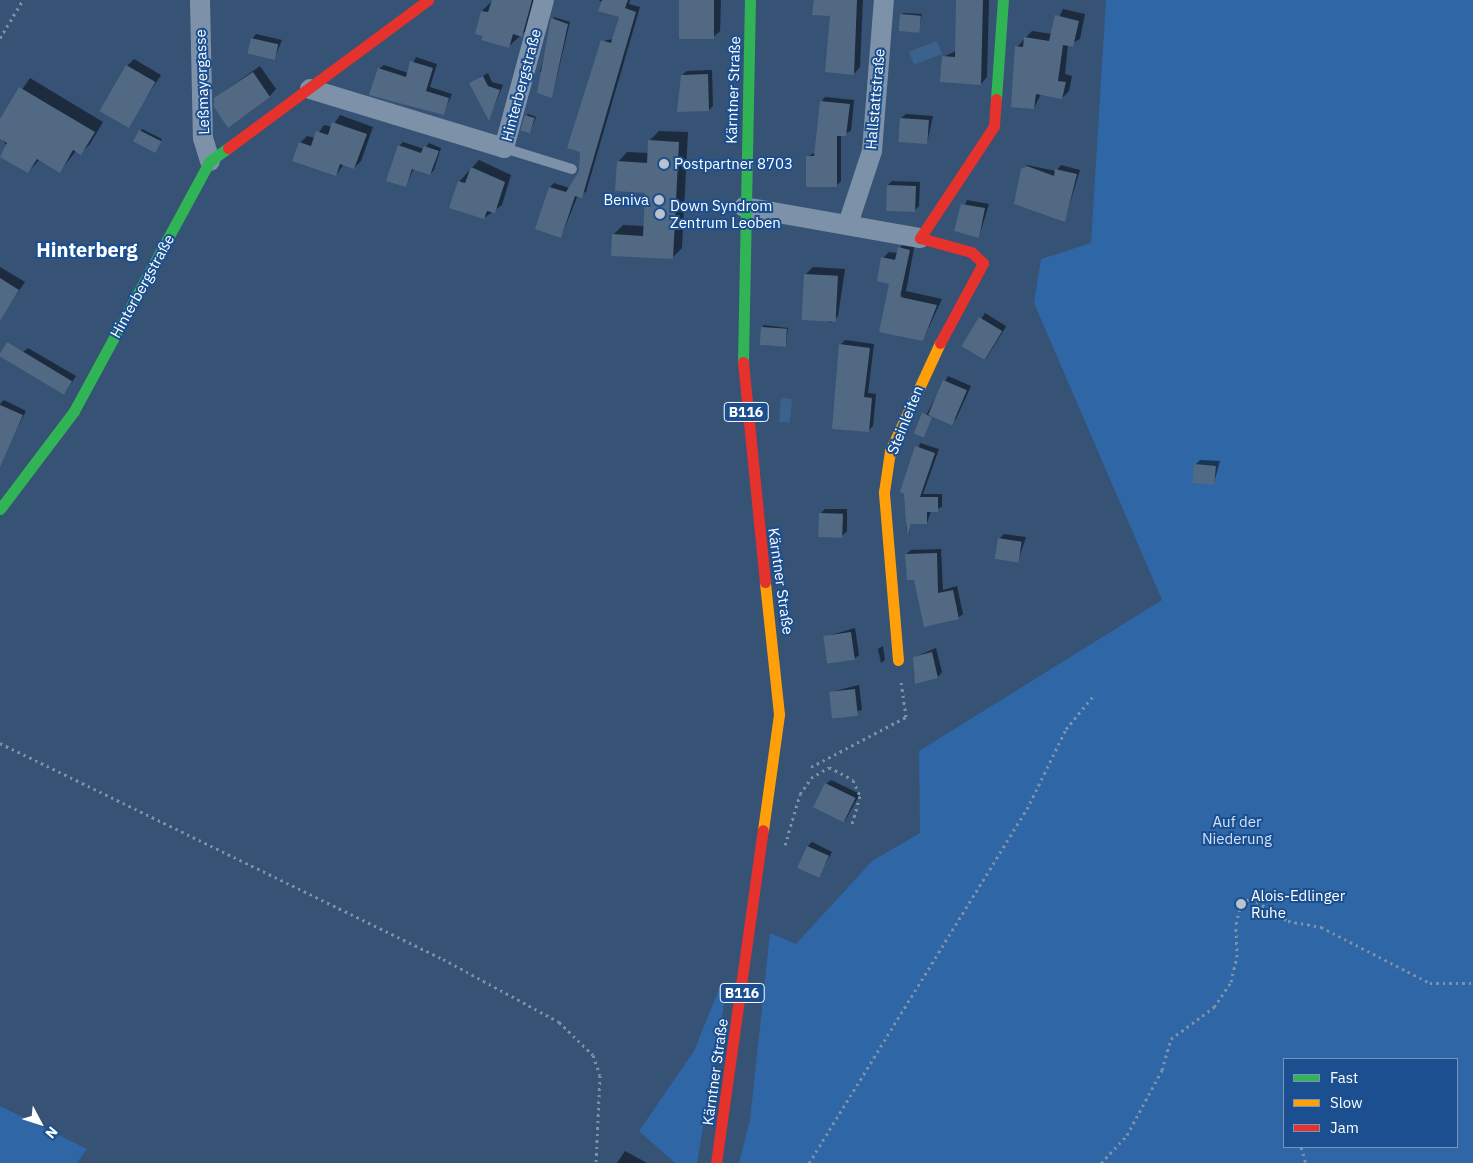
<!DOCTYPE html>
<meta charset="utf-8">
<style>
body{margin:0}
#map{position:relative;width:1473px;height:1163px;overflow:hidden;background:#365274;font-family:"IBM Plex Sans",sans-serif}
div>[style]{position:absolute}
.green>*{inset:0;background:#2f66a5}
.water>*{inset:0;background:#3b618d;transform-origin:0 0}
.shadow>*{inset:0;background:#0007;transform-origin:0 0}
.building>*{inset:0;background:#526984;transform-origin:0 0}
.path>*{height:3px;margin-top:-1.5px;transform-origin:0;background:repeating-linear-gradient(90deg,#7d92a8 0 2.5px,transparent 0 6.5px)}
.lane>*{height:10px;margin:-5px;padding:0 5px;transform-origin:5px;border-radius:5px;background:#7d92a8}
.street>*{height:20px;margin:-10px;padding:0 10px;transform-origin:10px;border-radius:10px;background:#7d92a8}
.fast>*{height:11px;margin:-5.5px;padding:0 5.5px;transform-origin:5.5px;border-radius:5.5px;background:#30b455}
.slow>*{height:11px;margin:-5.5px;padding:0 5.5px;transform-origin:5.5px;border-radius:5.5px;background:#ff9f0a}
.jam>*{height:11px;margin:-5.5px;padding:0 5.5px;transform-origin:5.5px;border-radius:5.5px;background:#e5322d}
.dots>*{width:14px;height:14px;translate:-50% -50%;box-sizing:border-box;border:2px solid #1b4f8f;border-radius:50%}
span{translate:-50% -50%;white-space:nowrap;text-align:center;line-height:1.15;-webkit-text-stroke:4px #1b4f8f;paint-order:stroke}
.shield-label span{padding:1px 4px;background:#1b4f8f;border:1px solid;border-radius:4px;-webkit-text-stroke-width:0}
.shield-label{font-size:14px;color:#fff;font-weight:700}
.street-label{font-size:15px;color:#fff}
.poi-label{font-size:15px;color:#fff}
.left{translate:0 -50%;text-align:left}
.right{translate:-100% -50%;text-align:right}
.park-label{font-size:15px;color:#cfe3fa}
.district-label{font-size:20px;color:#fff;font-weight:700}
.legend{position:absolute;left:1283px;top:1058px;width:175px;height:90px;box-sizing:border-box;background:#1b4f8f;border:1px solid #7695bc;margin:0;padding:6px 9px;list-style:none;font-size:15px;color:#fff}
.legend li{display:flex;align-items:center;gap:10px;height:25px}
.legend b{width:25px;border:1px solid #7695bc}
.north{position:absolute;left:15px;top:1098px;width:50px;height:50px;-webkit-text-stroke:4px #1b4f8f;paint-order:stroke;rotate:130deg;font-size:14px;font-weight:700;line-height:20px;text-align:center;color:#fff}
.north::after{content:'';display:block;margin:auto;width:18px;height:22px;background:#fff;clip-path:polygon(50% 0,100% 100%,50% 72%,0 100%)}
</style>
<div id="map">
<div class="green">
<div style="clip-path:polygon(evenodd,1106px 0,1473px 0,1473px 1163px,739px 1163px,750px 1120px,770px 933px,796px 944px,872px 861px,920px 833px,919px 751px,1162px 600px,1034px 303px,1041px 259px,1091px 243px,1106px 0,1284px 1059px,1457px 1059px,1457px 1147px,1284px 1147px,1284px 1059px)"></div>
<div style="clip-path:polygon(721px 984px,726px 993px,697px 1163px,675px 1163px,639px 1131px,694px 1051px)"></div>
<div style="clip-path:polygon(0 1106px,87px 1149px,77px 1163px,0 1163px)"></div>
</div>
<div class="water">
<div style="left:937px;top:41px;width:14px;height:30px;rotate:69deg"></div>
<div style="left:781px;top:398px;width:11px;height:24px;rotate:5deg"></div>
</div>
<div class="shadow">
<div style="clip-path:polygon(493px 0,536px 0,529px 28px,509px 46px,484px 35px,482px 11px)"></div>
<div style="clip-path:polygon(599px 0,630px 0,629px 4px,640px 7px,586px 192px,578px 195px,561px 237px,550px 187px,554px 183px,569px 188px,580px 170px,602px 41px,614px 39px,620px 17px)"></div>
<div style="clip-path:polygon(681px 0,721px 0,720px 31px,712px 38px)"></div>
<div style="clip-path:polygon(815px 0,863px 0,860px 67px,854px 74px,831px 15px)"></div>
<div style="clip-path:polygon(957px 0,989px 0,987px 77px,981px 84px,943px 57px,956px 51px)"></div>
<div style="clip-path:polygon(1063px 9px,1085px 14px,1080px 39px,1068px 45px,1065px 74px,1072px 76px,1069px 91px,1062px 98px,1041px 94px,1034px 108px,1017px 47px,1032px 31px,1052px 34px)"></div>
<div style="clip-path:polygon(903px 13px,922px 14px,919px 31px,901px 15px)"></div>
<div style="clip-path:polygon(554px 17px,570px 22px,552px 97px,545px 73px,540px 72px)"></div>
<div style="clip-path:polygon(256px 34px,282px 40px,275px 57px,252px 39px)"></div>
<div style="clip-path:polygon(416px 57px,437px 64px,430px 87px,452px 94px,443px 114px,379px 69px,384px 65px,408px 73px)"></div>
<div style="clip-path:polygon(134px 59px,161px 75px,128px 126px,127px 66px)"></div>
<div style="clip-path:polygon(260px 66px,276px 89px,269px 97px,215px 98px)"></div>
<div style="clip-path:polygon(712px 70px,713px 106px,709px 110px,682px 75px,687px 71px)"></div>
<div style="clip-path:polygon(488px 73px,492px 82px,503px 85px,489px 119px,471px 83px)"></div>
<div style="clip-path:polygon(30px 78px,103px 122px,90px 144px,81px 153px,76px 151px,60px 171px,40px 159px,28px 172px,0 137px,0 122px)"></div>
<div style="clip-path:polygon(825px 97px,854px 100px,851px 131px,841px 135px,841px 181px,836px 186px,807px 157px,816px 152px,821px 102px)"></div>
<div style="clip-path:polygon(528px 114px,536px 117px,530px 132px,526px 116px)"></div>
<div style="clip-path:polygon(906px 114px,933px 116px,927px 143px,901px 118px)"></div>
<div style="clip-path:polygon(340px 115px,373px 127px,361px 161px,354px 168px,344px 164px,336px 175px,300px 143px,307px 136px,315px 138px,324px 125px,332px 127px)"></div>
<div style="clip-path:polygon(142px 129px,162px 139px,156px 150px,134px 142px)"></div>
<div style="clip-path:polygon(659px 131px,688px 132px,682px 248px,672px 258px,613px 235px,623px 225px,645px 226px,647px 192px,618px 162px,627px 152px,649px 153px,650px 140px)"></div>
<div style="clip-path:polygon(403px 142px,424px 149px,429px 143px,441px 148px,434px 170px,430px 174px,414px 168px,406px 186px,399px 146px)"></div>
<div style="clip-path:polygon(479px 160px,511px 175px,502px 205px,484px 218px,459px 182px)"></div>
<div style="clip-path:polygon(1027px 165px,1056px 171px,1061px 165px,1080px 170px,1065px 220px,1023px 169px)"></div>
<div style="clip-path:polygon(892px 181px,920px 182px,919px 206px,914px 211px,888px 185px)"></div>
<div style="clip-path:polygon(967px 200px,989px 204px,979px 237px,955px 230px)"></div>
<div style="clip-path:polygon(905px 241px,915px 243px,906px 291px,942px 299px,923px 340px,883px 258px,889px 252px,897px 253px)"></div>
<div style="clip-path:polygon(0 267px,25px 282px,4px 313px,0 311px)"></div>
<div style="clip-path:polygon(813px 267px,845px 269px,838px 316px,830px 323px,805px 275px)"></div>
<div style="left:985px;top:313px;width:25px;height:40px;rotate:32deg"></div>
<div style="clip-path:polygon(764px 325px,788px 328px,786px 344px,762px 327px)"></div>
<div style="clip-path:polygon(845px 340px,874px 344px,868px 393px,876px 394px,873px 426px,868px 431px,840px 345px)"></div>
<div style="clip-path:polygon(28px 348px,76px 376px,65px 393px,23px 352px)"></div>
<div style="clip-path:polygon(948px 376px,971px 386px,956px 419px,951px 423px,933px 415px,925px 434px,916px 433px)"></div>
<div style="clip-path:polygon(4px 400px,26px 411px,7px 448px,0 445px,0 404px)"></div>
<div style="clip-path:polygon(920px 443px,939px 449px,923px 494px,942px 494px,942px 507px,931px 511px,927px 523px,912px 523px,906px 532px,906px 493px)"></div>
<div style="clip-path:polygon(1200px 460px,1220px 461px,1214px 483px,1195px 465px)"></div>
<div style="clip-path:polygon(825px 509px,847px 509px,847px 531px,842px 536px,820px 514px)"></div>
<div style="clip-path:polygon(1004px 534px,1026px 537px,1018px 561px,999px 539px)"></div>
<div style="clip-path:polygon(941px 549px,943px 590px,957px 586px,963px 614px,958px 618px,915px 579px,906px 554px,911px 550px)"></div>
<div style="clip-path:polygon(855px 628px,859px 655px,854px 659px,824px 637px)"></div>
<div style="clip-path:polygon(883px 646px,885px 660px,881px 663px,878px 649px)"></div>
<div style="clip-path:polygon(936px 648px,942px 672px,938px 677px,915px 657px)"></div>
<div style="clip-path:polygon(859px 685px,862px 710px,834px 717px,831px 692px)"></div>
<div style="clip-path:polygon(831px 780px,860px 794px,845px 821px,826px 784px)"></div>
<div style="clip-path:polygon(812px 842px,832px 852px,818px 877px,808px 846px)"></div>
<div style="clip-path:polygon(625px 1151px,647px 1163px,617px 1163px)"></div>
</div>
<div class="building">
<div style="clip-path:polygon(492px 0,532px 0,522px 37px,513px 34px,509px 48px,481px 40px,483px 36px,475px 34px,481px 11px,488px 12px)"></div>
<div style="clip-path:polygon(602px 0,628px 0,625px 8px,636px 12px,582px 198px,575px 196px,561px 238px,535px 229px,549px 187px,566px 192px,579px 171px,580px 152px,567px 148px,601px 40px,611px 43px,619px 17px,598px 11px)"></div>
<div style="left:679px;top:0;width:35px;height:39px"></div>
<div style="clip-path:polygon(814px 0,857px 0,854px 75px,825px 72px,830px 16px,812px 15px)"></div>
<div style="clip-path:polygon(956px 0,983px 0,981px 85px,940px 82px,942px 56px,955px 57px)"></div>
<div style="left:900px;top:14px;width:21px;height:17px;rotate:5deg"></div>
<div style="clip-path:polygon(1055px 15px,1079px 21px,1073px 47px,1063px 45px,1058px 81px,1066px 82px,1062px 99px,1036px 94px,1034px 109px,1011px 107px,1015px 46px,1023px 47px,1024px 37px,1049px 41px)"></div>
<div style="clip-path:polygon(551px 18px,568px 24px,552px 98px,537px 93px)"></div>
<div style="left:251px;top:38px;width:28px;height:16px;rotate:13deg"></div>
<div style="clip-path:polygon(410px 61px,433px 68px,426px 91px,449px 98px,444px 115px,369px 95px,378px 68px,406px 77px)"></div>
<div style="left:126px;top:65px;width:34px;height:53px;rotate:30deg"></div>
<div style="clip-path:polygon(253px 72px,270px 97px,228px 128px,214px 107px,214px 98px)"></div>
<div style="clip-path:polygon(708px 74px,709px 111px,677px 112px,681px 75px)"></div>
<div style="clip-path:polygon(483px 76px,488px 86px,500px 90px,489px 121px,469px 83px)"></div>
<div style="clip-path:polygon(19px 87px,95px 132px,81px 155px,73px 150px,60px 173px,37px 159px,28px 173px,0 157px,7px 143px,0 139px,0 119px)"></div>
<div style="clip-path:polygon(820px 101px,850px 104px,846px 136px,837px 136px,837px 187px,806px 187px,806px 156px,814px 156px)"></div>
<div style="left:525px;top:115px;width:10px;height:16px;rotate:17deg"></div>
<div style="left:900px;top:118px;width:29px;height:24px;rotate:4deg"></div>
<div style="clip-path:polygon(332px 122px,367px 134px,354px 169px,340px 164px,336px 176px,292px 161px,299px 142px,311px 146px,316px 131px,328px 135px)"></div>
<div style="left:139px;top:130px;width:25px;height:13px;rotate:27deg"></div>
<div style="clip-path:polygon(648px 140px,679px 142px,673px 259px,611px 256px,612px 234px,643px 236px,645px 193px,615px 191px,617px 161px,647px 163px)"></div>
<div style="clip-path:polygon(398px 145px,421px 153px,424px 146px,439px 151px,430px 175px,412px 169px,406px 187px,386px 181px)"></div>
<div style="clip-path:polygon(1027px 166px,1054px 176px,1055px 169px,1077px 174px,1065px 222px,1014px 204px,1021px 169px)"></div>
<div style="clip-path:polygon(471px 167px,505px 182px,495px 213px,487px 211px,484px 219px,449px 208px,458px 181px,465px 183px)"></div>
<div style="left:887px;top:185px;width:29px;height:26px;rotate:2deg"></div>
<div style="clip-path:polygon(961px 204px,985px 208px,979px 238px,954px 231px)"></div>
<div style="clip-path:polygon(898px 247px,910px 250px,900px 297px,937px 305px,923px 341px,879px 332px,889px 284px,877px 281px,881px 257px,895px 260px)"></div>
<div style="left:804px;top:274px;width:34px;height:46px;rotate:3deg"></div>
<div style="clip-path:polygon(0 278px,19px 290px,0 321px)"></div>
<div style="left:979px;top:317px;width:27px;height:34px;rotate:31deg"></div>
<div style="left:761px;top:327px;width:26px;height:18px;rotate:4deg"></div>
<div style="left:7px;top:342px;width:76px;height:16px;rotate:31deg"></div>
<div style="clip-path:polygon(839px 344px,870px 348px,864px 397px,872px 398px,869px 432px,832px 429px)"></div>
<div style="left:943px;top:380px;width:26px;height:38px;rotate:23deg"></div>
<div style="clip-path:polygon(0 405px,23px 415px,0 467px)"></div>
<div style="left:922px;top:413px;width:11px;height:22px;rotate:22deg"></div>
<div style="clip-path:polygon(915px 446px,935px 453px,920px 497px,938px 497px,938px 512px,927px 512px,927px 524px,911px 524px,907px 535px,904px 494px,900px 492px)"></div>
<div style="left:1194px;top:464px;width:22px;height:19px;rotate:5deg"></div>
<div style="left:819px;top:513px;width:24px;height:24px;rotate:2deg"></div>
<div style="left:998px;top:538px;width:24px;height:21px;rotate:9deg"></div>
<div style="clip-path:polygon(937px 553px,938px 593px,953px 590px,959px 619px,924px 627px,914px 580px,907px 580px,905px 554px)"></div>
<div style="left:851px;top:632px;width:28px;height:28px;rotate:82deg"></div>
<div style="clip-path:polygon(932px 652px,938px 678px,915px 684px,913px 657px)"></div>
<div style="left:855px;top:689px;width:27px;height:26px;rotate:84deg"></div>
<div style="left:825px;top:783px;width:34px;height:27px;rotate:26deg"></div>
<div style="left:807px;top:846px;width:24px;height:24px;rotate:24deg"></div>
</div>
<div class="path">
<div style="left:0;top:38px;width:44px;rotate:-58.8deg"></div>
<div style="left:0;top:743px;width:493px;rotate:26deg"></div>
<div style="left:443px;top:959px;width:132px;rotate:28.5deg"></div>
<div style="left:559px;top:1022px;width:47px;rotate:44.1deg"></div>
<div style="left:593px;top:1055px;width:21px;rotate:71deg"></div>
<div style="left:600px;top:1075px;width:88px;rotate:92.6deg"></div>
<div style="left:811px;top:767px;width:107px;rotate:-27.8deg"></div>
<div style="left:906px;top:717px;width:37px;rotate:-98deg"></div>
<div style="left:785px;top:845px;width:53px;rotate:-73.6deg"></div>
<div style="left:800px;top:794px;width:19px;rotate:-55deg"></div>
<div style="left:811px;top:778px;width:21px;rotate:-31deg"></div>
<div style="left:829px;top:767px;width:27px;rotate:28deg"></div>
<div style="left:853px;top:780px;width:17px;rotate:66deg"></div>
<div style="left:860px;top:796px;width:29px;rotate:106deg"></div>
<div style="left:1301px;top:1147px;width:17px;rotate:73deg"></div>
<div style="left:809px;top:1163px;width:416px;rotate:-58.4deg"></div>
<div style="left:1027px;top:809px;width:89px;rotate:-64deg"></div>
<div style="left:1066px;top:729px;width:45px;rotate:-50.4deg"></div>
<div style="left:1101px;top:1163px;width:38px;rotate:-47deg"></div>
<div style="left:1127px;top:1135px;width:74px;rotate:-61.7deg"></div>
<div style="left:1162px;top:1070px;width:32px;rotate:-74deg"></div>
<div style="left:1171px;top:1039px;width:54px;rotate:-36.7deg"></div>
<div style="left:1214px;top:1007px;width:30px;rotate:-56deg"></div>
<div style="left:1231px;top:982px;width:26px;rotate:-77deg"></div>
<div style="left:1237px;top:957px;width:33px;rotate:-92deg"></div>
<div style="left:1236px;top:924px;width:21px;rotate:-76deg"></div>
<div style="left:1241px;top:904px;width:12px;rotate:-31deg"></div>
<div style="left:1251px;top:898px;width:44px;rotate:31.9deg"></div>
<div style="left:1288px;top:921px;width:34px;rotate:10deg"></div>
<div style="left:1321px;top:927px;width:123px;rotate:27.2deg"></div>
<div style="left:1430px;top:983px;width:43px"></div>
</div>
<div class="lane">
<div style="left:504px;top:148px;width:71px;rotate:17.2deg"></div>
</div>
<div class="street">
<div style="left:200px;top:0;width:138px;rotate:88.8deg"></div>
<div style="left:203px;top:138px;width:24px;rotate:73deg"></div>
<div style="left:310px;top:89px;width:203px;rotate:16.9deg"></div>
<div style="left:504px;top:148px;width:153px;rotate:-74.9deg"></div>
<div style="left:744px;top:207px;width:179px;rotate:10deg"></div>
<div style="left:848px;top:224px;width:77px;rotate:-71.8deg"></div>
<div style="left:872px;top:151px;width:151px;rotate:-85.5deg"></div>
</div>
<div class="fast">
<div style="left:996px;top:99px;width:99px;rotate:-86deg"></div>
<div style="left:743px;top:362px;width:362px;rotate:-88.9deg"></div>
<div style="left:0;top:509px;width:123px;rotate:-52.9deg"></div>
<div style="left:74px;top:411px;width:285px;rotate:-61.5deg"></div>
<div style="left:210px;top:161px;width:22px;rotate:-36deg"></div>
</div>
<div class="slow">
<div style="left:898px;top:660px;width:169px;rotate:-94.8deg"></div>
<div style="left:884px;top:492px;width:41px;rotate:-81.7deg"></div>
<div style="left:890px;top:451px;width:119px;rotate:-65.2deg"></div>
<div style="left:763px;top:830px;width:117px;rotate:-82.1deg"></div>
<div style="left:779px;top:714px;width:133px;rotate:-96.1deg"></div>
</div>
<div class="jam">
<div style="left:228px;top:148px;width:249px;rotate:-36.5deg"></div>
<div style="left:940px;top:343px;width:91px;rotate:-61.7deg"></div>
<div style="left:983px;top:263px;width:16px;rotate:-137deg"></div>
<div style="left:971px;top:252px;width:53px;rotate:-164.6deg"></div>
<div style="left:920px;top:238px;width:134px;rotate:-56.5deg"></div>
<div style="left:994px;top:126px;width:27px;rotate:-86deg"></div>
<div style="left:743px;top:362px;width:221px;rotate:84.3deg"></div>
<div style="left:716px;top:1163px;width:336px;rotate:-82deg"></div>
</div>
<div class="dots">
<div style="left:664px;top:164px;background:#b9c2ce"></div>
<div style="left:659px;top:200px;background:#b9c2ce"></div>
<div style="left:660px;top:214px;background:#b9c2ce"></div>
<div style="left:1241px;top:904px;background:#b9c2ce"></div>
</div>
<div class="shield-label">
<span style="left:746px;top:412px">B116</span>
<span style="left:742px;top:993px">B116</span>
</div>
<div class="street-label">
<span style="left:202px;top:82px;rotate:-92deg">Leßmayergasse</span>
<span style="left:521px;top:85px;rotate:-75deg">Hinterbergstraße</span>
<span style="left:733px;top:90px;rotate:-88deg">Kärntner Straße</span>
<span style="left:875px;top:99px;rotate:-85deg">Hallstattstraße</span>
<span style="left:142px;top:286px;rotate:-61deg">Hinterbergstraße</span>
<span style="left:905px;top:420px;rotate:-68deg">Steinleiten</span>
<span style="left:781px;top:581px;rotate:82deg">Kärntner Straße</span>
<span style="left:715px;top:1072px;rotate:-82deg">Kärntner Straße</span>
</div>
<div class="poi-label">
<span class="left" style="left:674px;top:164px">Postpartner 8703</span>
<span class="right" style="left:649px;top:200px">Beniva</span>
<span class="left" style="left:670px;top:214px">Down Syndrom<br>Zentrum Leoben</span>
<span class="left" style="left:1251px;top:904px">Alois-Edlinger<br>Ruhe</span>
</div>
<div class="park-label">
<span style="left:1237px;top:830px">Auf der<br>Niederung</span>
</div>
<div class="district-label">
<span style="left:87px;top:249px">Hinterberg</span>
</div>
<ul class="legend">
<li><b style="height:6px;background:#30b455"></b>Fast</li>
<li><b style="height:6px;background:#ff9f0a"></b>Slow</li>
<li><b style="height:6px;background:#e5322d"></b>Jam</li>
</ul>
<div class="north">N</div>
</div>
